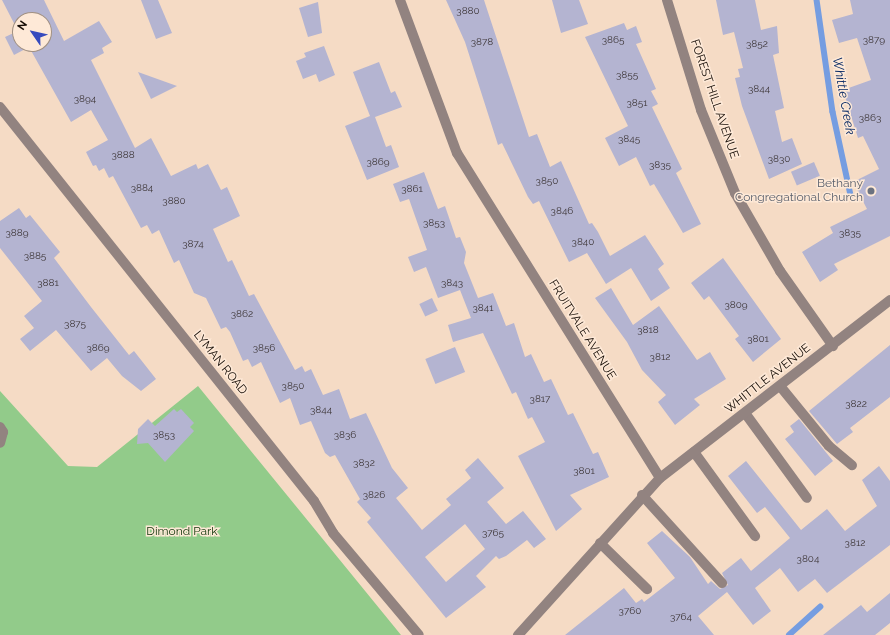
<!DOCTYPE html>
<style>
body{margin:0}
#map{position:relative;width:890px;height:635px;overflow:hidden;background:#f5dbc5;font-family:Raleway,sans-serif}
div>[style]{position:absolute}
.green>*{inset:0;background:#92cb8a}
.stream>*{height:5.5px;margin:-2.75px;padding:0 2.75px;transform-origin:2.75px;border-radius:2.75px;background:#759de1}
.building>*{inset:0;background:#b4b4d1;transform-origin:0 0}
.minor>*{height:10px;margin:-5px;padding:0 5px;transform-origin:5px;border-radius:5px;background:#928380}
.dots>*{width:11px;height:11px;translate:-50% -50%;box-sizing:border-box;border:2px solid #fee9d7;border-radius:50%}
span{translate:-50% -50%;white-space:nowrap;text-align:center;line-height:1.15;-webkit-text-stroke:3px #fee9d7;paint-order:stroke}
.number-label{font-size:10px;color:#3e3739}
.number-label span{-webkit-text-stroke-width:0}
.street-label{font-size:12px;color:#160d06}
.worship-label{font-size:12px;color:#5b616d}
.right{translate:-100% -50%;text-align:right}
.park-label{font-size:12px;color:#0e3508}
.water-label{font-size:13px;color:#052763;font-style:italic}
.north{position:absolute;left:12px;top:12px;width:40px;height:40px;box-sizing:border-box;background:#fee9d7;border:1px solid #a19183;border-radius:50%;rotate:304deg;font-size:11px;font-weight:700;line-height:16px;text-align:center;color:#160d06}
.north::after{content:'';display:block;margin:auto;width:14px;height:18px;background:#374bbe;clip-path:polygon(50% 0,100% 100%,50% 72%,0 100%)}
</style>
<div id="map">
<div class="green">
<div style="clip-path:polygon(198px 386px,401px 635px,0 635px,0 391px,68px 466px,97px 467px)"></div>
</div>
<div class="stream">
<div style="left:817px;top:0;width:113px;rotate:81.9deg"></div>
<div style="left:833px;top:112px;width:85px;rotate:77.8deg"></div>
<div style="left:789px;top:635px;width:42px;rotate:-42.1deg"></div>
</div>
<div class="building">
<div style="clip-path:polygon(evenodd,2px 0,44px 0,64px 41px,99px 21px,112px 42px,102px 48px,104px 53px,91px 60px,135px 148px,151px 138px,171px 176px,196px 164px,198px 169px,208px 164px,221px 190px,227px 187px,240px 216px,213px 229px,228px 262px,232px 260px,249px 296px,254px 294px,295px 370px,302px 366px,305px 372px,311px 369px,323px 395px,339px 389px,350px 419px,366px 413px,392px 468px,408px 488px,396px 498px,422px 530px,451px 505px,446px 499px,471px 478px,465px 470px,478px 458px,504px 488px,487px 502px,506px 524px,523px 511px,546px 539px,534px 548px,527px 540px,506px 556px,499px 559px,496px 556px,476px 576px,486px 587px,446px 618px,367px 522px,371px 518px,357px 502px,360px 499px,335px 455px,330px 457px,325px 453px,311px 421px,300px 425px,290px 398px,280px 403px,261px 362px,252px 367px,248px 359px,243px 361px,230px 332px,226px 327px,221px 329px,206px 298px,194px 293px,179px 260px,174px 263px,159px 230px,152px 234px,147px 225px,141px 228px,113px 176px,109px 178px,104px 168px,99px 171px,96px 165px,93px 166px,86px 152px,108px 140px,91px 110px,71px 122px,29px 47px,14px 55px,5px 37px,18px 31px,2px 0,20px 20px,44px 20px,44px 44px,20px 44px,20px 20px,2px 0,465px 524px,485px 549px,446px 582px,425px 557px,465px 524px)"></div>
<div style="clip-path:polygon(141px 0,158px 0,172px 33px,156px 39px)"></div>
<div style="clip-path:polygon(446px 0,484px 0,529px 137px,537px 134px,550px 167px,561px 161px,589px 224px,592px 223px,598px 232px,610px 256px,645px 235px,664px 264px,658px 269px,670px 288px,651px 301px,631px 268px,606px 284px,587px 253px,569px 262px,539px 201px,533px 204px,528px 197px,502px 143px,498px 145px,465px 42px)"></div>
<div style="clip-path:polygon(552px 0,579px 0,588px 24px,561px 33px)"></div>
<div style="clip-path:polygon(716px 0,755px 0,761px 30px,777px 26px,779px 53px,773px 55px,784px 108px,775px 111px,782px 142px,792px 138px,802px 164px,769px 179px,742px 106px,735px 78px,740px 77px,738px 69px,743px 68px,734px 32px,723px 35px)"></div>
<div style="clip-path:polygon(850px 0,890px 0,890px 236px,834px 264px,838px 270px,820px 282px,802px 252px,833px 233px,830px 227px,867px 209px,853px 182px,879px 169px,863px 136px,858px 138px,843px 90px,871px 80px,857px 38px,839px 43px,832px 20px,853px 14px)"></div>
<div style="clip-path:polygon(318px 2px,322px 33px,308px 37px,299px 8px)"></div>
<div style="clip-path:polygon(624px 23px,627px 30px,636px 26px,642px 42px,636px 44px,656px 89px,651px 91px,658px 104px,652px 107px,682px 169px,676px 173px,701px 224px,683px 233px,654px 184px,650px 186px,636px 157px,619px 166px,605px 138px,628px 126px,585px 37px)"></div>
<div style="clip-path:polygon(324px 46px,335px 75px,319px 82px,316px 74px,303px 79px,296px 61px,306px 57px,304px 53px)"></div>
<div style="clip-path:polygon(379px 62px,391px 93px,395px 91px,402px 107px,375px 117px,386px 147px,391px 145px,399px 167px,367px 180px,345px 126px,370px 116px,353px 72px)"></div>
<div style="clip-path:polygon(138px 72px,177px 86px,151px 99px)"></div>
<div style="left:814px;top:162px;width:15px;height:25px;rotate:67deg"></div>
<div style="clip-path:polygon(424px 172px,438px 209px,445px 206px,456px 238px,460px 237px,466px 252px,464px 263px,478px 298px,493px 293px,506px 326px,514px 323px,525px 357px,531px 354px,544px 382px,551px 379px,568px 415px,573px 413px,593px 454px,598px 452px,609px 477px,570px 495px,582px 509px,556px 531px,518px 456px,545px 442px,532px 417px,528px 419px,516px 392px,512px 394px,483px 333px,453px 342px,448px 325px,471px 318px,460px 290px,438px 298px,426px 267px,414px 272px,408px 257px,427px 250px,409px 199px,400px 202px,393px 184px)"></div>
<div style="clip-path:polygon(19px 208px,26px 218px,30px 215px,60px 252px,54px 258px,91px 307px,129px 355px,134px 351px,156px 379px,141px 391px,122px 376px,107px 358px,91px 371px,56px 330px,30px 351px,20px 339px,34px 328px,24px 316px,42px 301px,0 248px,0 221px)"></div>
<div style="clip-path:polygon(723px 258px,781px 339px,753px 362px,735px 339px,739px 336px,709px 296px,704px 300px,691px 283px)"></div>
<div style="clip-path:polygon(611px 288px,633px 325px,659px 306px,697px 360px,710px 352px,726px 379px,694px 399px,700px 405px,675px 425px,658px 402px,666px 395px,642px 370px,627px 342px,595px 298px)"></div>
<div style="left:432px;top:298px;width:14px;height:14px;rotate:65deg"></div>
<div style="clip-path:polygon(890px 345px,890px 397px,850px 428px,853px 432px,837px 444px,809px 411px)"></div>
<div style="left:455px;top:347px;width:27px;height:32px;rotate:68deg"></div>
<div style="clip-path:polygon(174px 409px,177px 412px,181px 409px,194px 423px,190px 427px,194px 431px,165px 462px,148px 443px,137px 444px,138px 429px,148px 419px,155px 426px)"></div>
<div style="clip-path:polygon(799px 419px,833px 461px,815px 476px,785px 439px,794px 432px,790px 426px)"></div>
<div style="clip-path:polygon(746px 461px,801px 530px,827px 509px,845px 531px,877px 506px,862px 480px,879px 466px,890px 481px,890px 545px,827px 593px,815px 579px,798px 592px,780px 568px,755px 588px,771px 611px,753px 625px,727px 592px,698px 616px,714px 635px,565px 635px,624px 588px,636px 603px,642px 599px,644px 602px,675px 578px,647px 543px,662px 531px,690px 557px,708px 584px,711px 581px,720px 589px,728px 585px,722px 573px,741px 558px,751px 571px,790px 538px,765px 507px,757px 513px,728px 476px)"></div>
<div style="clip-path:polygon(890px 593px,890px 623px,875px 635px,823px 635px,861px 605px,867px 612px)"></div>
</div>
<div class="minor">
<div style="left:400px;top:0;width:163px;rotate:69.6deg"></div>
<div style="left:457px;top:153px;width:383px;rotate:58deg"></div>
<div style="left:660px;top:478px;width:212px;rotate:132.1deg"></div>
<div style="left:667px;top:0;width:115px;rotate:72.8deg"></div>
<div style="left:701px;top:110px;width:90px;rotate:67.7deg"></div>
<div style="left:735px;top:193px;width:90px;rotate:60deg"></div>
<div style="left:780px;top:271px;width:92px;rotate:54.8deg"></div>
<div style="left:0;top:107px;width:504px;rotate:51.45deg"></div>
<div style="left:314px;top:501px;width:37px;rotate:59deg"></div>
<div style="left:333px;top:533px;width:133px;rotate:49.9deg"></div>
<div style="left:780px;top:386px;width:77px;rotate:50.8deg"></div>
<div style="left:829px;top:446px;width:30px;rotate:40deg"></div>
<div style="left:745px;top:413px;width:105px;rotate:53.9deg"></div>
<div style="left:0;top:427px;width:6px;rotate:59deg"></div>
<div style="left:3px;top:432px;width:11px;rotate:105deg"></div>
<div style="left:694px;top:452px;width:104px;rotate:54deg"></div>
<div style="left:660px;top:478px;width:291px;rotate:-37.7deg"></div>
<div style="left:642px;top:495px;width:119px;rotate:47.7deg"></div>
<div style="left:600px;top:543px;width:66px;rotate:44.4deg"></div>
</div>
<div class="dots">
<div style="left:871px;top:191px;background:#6b7280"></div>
</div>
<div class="number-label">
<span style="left:468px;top:11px">3880</span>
<span style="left:613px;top:40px">3865</span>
<span style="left:874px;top:40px">3879</span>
<span style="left:482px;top:42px">3878</span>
<span style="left:757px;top:44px">3852</span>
<span style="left:627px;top:75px">3855</span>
<span style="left:759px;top:89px">3844</span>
<span style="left:85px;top:99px">3894</span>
<span style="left:637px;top:103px">3851</span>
<span style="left:870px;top:118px">3863</span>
<span style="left:629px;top:139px">3845</span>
<span style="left:123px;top:155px">3888</span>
<span style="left:779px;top:159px">3830</span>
<span style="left:378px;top:162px">3869</span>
<span style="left:660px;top:165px">3835</span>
<span style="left:547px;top:181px">3850</span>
<span style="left:142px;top:188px">3884</span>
<span style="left:412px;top:189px">3861</span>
<span style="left:174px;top:201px">3880</span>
<span style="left:562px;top:211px">3846</span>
<span style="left:434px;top:223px">3853</span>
<span style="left:17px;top:233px">3889</span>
<span style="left:850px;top:233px">3835</span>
<span style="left:583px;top:242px">3840</span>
<span style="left:193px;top:244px">3874</span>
<span style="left:35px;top:256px">3885</span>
<span style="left:48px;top:283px">3881</span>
<span style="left:452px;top:283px">3843</span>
<span style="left:736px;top:305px">3809</span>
<span style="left:483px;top:308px">3841</span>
<span style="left:242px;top:314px">3862</span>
<span style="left:75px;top:324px">3875</span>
<span style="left:648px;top:330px">3818</span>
<span style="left:758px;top:339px">3801</span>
<span style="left:98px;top:348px">3869</span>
<span style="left:264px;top:348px">3856</span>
<span style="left:660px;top:357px">3812</span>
<span style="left:293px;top:386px">3850</span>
<span style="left:540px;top:399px">3817</span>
<span style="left:856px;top:404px">3822</span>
<span style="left:321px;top:410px">3844</span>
<span style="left:164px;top:435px">3853</span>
<span style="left:345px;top:435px">3836</span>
<span style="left:364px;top:463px">3832</span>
<span style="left:584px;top:471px">3801</span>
<span style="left:374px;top:495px">3826</span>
<span style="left:493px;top:533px">3765</span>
<span style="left:855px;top:543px">3812</span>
<span style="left:808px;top:559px">3804</span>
<span style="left:630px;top:611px">3760</span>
<span style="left:681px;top:617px">3764</span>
</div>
<div class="street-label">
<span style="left:714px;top:99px;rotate:71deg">FOREST HILL AVENUE</span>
<span style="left:582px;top:330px;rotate:58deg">FRUITVALE AVENUE</span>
<span style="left:220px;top:363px;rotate:51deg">LYMAN ROAD</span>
<span style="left:768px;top:379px;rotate:-38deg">WHITTLE AVENUE</span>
</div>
<div class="worship-label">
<span class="right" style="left:863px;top:191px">Bethany<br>Congregational Church</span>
</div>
<div class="park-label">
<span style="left:182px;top:532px">Dimond Park</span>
</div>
<div class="water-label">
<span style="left:843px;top:96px;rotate:80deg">Whittle Creek</span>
</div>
<div class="north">N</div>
</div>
